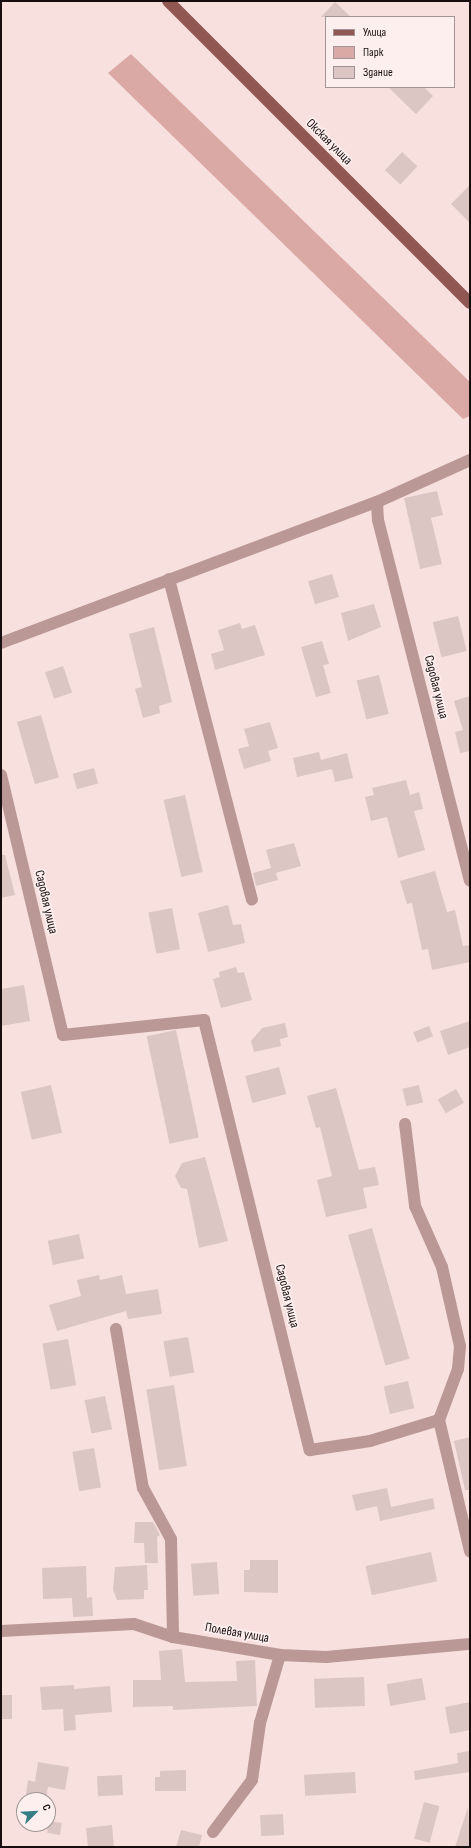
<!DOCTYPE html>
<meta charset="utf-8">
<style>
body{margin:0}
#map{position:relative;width:471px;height:1848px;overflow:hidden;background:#f7e0de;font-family:"Sofia Sans Condensed",sans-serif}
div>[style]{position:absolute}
.green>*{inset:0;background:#dba9a5}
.building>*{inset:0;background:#dcc6c4;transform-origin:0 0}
.street>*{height:12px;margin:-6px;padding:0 6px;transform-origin:6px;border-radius:6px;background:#ba9895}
.primary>*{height:12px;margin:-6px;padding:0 6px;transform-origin:6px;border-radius:6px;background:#915753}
span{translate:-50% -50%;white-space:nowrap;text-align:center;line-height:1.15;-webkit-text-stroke:3.5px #fdefee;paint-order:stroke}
.street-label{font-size:13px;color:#170f0f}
.frame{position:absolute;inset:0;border:2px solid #170f0f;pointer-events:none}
.legend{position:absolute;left:325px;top:16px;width:130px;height:72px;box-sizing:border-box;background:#fdefee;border:1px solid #a19595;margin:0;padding:5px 7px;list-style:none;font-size:12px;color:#170f0f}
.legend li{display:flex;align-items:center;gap:8px;height:20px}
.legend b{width:20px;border:1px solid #a19595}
.north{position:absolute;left:16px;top:1792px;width:40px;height:40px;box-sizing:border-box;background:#fdefee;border:1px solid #a19595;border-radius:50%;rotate:66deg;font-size:11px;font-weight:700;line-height:16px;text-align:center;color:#170f0f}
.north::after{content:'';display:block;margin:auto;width:14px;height:18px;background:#367e85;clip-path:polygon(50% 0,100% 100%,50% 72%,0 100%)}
</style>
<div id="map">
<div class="green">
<div style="clip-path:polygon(131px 54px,470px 382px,470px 416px,463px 419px,108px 73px)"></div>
</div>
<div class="building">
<div style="clip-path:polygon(335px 2px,351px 17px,321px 17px)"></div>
<div style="clip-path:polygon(388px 87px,424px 87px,433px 96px,416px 114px)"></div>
<div style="left:402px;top:152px;width:21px;height:25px;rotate:43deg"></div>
<div style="clip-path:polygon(470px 185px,470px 223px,451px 204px)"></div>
<div style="clip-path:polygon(437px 491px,443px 515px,431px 518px,442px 564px,420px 569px,404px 498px)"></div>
<div style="left:332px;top:574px;width:24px;height:25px;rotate:73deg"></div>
<div style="clip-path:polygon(374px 604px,381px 627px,348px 641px,341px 613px)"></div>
<div style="left:458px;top:616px;width:36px;height:26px;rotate:76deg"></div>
<div style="clip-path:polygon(240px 623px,242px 629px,255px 625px,265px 655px,215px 670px,211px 654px,224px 650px,218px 630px)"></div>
<div style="clip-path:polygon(154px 627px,172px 702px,159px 706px,160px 713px,143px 718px,135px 689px,142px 687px,129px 634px)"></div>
<div style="clip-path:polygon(322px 641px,329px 664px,323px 665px,331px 693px,316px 697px,301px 647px)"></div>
<div style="left:63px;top:666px;width:28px;height:19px;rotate:71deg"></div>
<div style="left:379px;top:675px;width:40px;height:23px;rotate:76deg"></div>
<div style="clip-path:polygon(470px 696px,470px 751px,460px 753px,455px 732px,463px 730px,454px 701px)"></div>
<div style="left:41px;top:715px;width:65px;height:25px;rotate:74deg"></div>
<div style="clip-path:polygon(270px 722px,278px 748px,268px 751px,271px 761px,244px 769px,238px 749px,249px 746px,244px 729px)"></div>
<div style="clip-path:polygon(319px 752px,321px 760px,347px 753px,353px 778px,335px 782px,332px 769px,297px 777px,293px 758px)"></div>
<div style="left:94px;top:768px;width:16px;height:22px;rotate:75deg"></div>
<div style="clip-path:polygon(406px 780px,410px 795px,419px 792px,423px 809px,414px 811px,425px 850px,398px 858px,387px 817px,371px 821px,365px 797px,374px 795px,372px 788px)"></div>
<div style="left:185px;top:795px;width:79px;height:22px;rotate:77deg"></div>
<div style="clip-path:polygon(294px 843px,301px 866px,276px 873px,278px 880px,256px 886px,253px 873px,271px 868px,266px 850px)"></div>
<div style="clip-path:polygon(1px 855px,5px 855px,15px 895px,1px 898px)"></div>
<div style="clip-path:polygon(435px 871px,447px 912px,455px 910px,463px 946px,470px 945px,470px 962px,432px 970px,428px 949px,422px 950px,412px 903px,407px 904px,400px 881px)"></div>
<div style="clip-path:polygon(228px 905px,233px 925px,241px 924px,245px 943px,208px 952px,198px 913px)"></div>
<div style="left:172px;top:908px;width:42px;height:24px;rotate:79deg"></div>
<div style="clip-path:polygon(236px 967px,238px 973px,244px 972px,252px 1000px,221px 1008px,213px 979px,220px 977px,219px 972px)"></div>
<div style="clip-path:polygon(24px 985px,30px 1021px,1px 1026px,1px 989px)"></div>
<div style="clip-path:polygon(470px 1021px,470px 1047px,448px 1055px,440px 1031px)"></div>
<div style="clip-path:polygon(285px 1023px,288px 1037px,280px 1039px,281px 1046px,254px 1052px,251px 1041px,262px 1028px)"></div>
<div style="left:429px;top:1026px;width:11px;height:17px;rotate:68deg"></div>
<div style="left:176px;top:1030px;width:110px;height:30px;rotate:78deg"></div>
<div style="left:279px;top:1067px;width:28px;height:35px;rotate:75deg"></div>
<div style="left:51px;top:1085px;width:49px;height:31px;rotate:77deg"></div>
<div style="left:419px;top:1085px;width:18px;height:17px;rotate:77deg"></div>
<div style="clip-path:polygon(336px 1088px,359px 1170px,375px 1167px,379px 1185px,363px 1188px,367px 1208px,326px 1217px,317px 1180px,332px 1176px,320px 1127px,316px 1128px,307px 1096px)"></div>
<div style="left:456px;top:1089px;width:16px;height:21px;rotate:60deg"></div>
<div style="clip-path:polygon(205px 1157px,228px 1241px,199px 1248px,187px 1189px,181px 1188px,175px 1176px,182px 1163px)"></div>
<div style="left:372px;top:1228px;width:136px;height:25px;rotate:74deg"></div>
<div style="left:79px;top:1234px;width:25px;height:32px;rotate:78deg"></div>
<div style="clip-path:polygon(99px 1275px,100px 1280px,122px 1275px,126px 1294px,158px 1289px,162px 1314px,128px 1319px,126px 1311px,57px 1331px,49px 1305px,81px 1296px,77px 1280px)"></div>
<div style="left:188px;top:1337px;width:36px;height:25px;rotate:80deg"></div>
<div style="left:68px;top:1339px;width:47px;height:26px;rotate:80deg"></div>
<div style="left:408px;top:1381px;width:28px;height:25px;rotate:77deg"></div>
<div style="left:174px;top:1385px;width:82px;height:28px;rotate:81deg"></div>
<div style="left:105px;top:1396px;width:34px;height:21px;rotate:78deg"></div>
<div style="clip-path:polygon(470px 1437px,470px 1490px,465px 1490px,454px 1441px)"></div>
<div style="left:94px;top:1448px;width:40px;height:22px;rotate:80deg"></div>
<div style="clip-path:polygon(387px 1488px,391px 1507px,433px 1498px,435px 1509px,380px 1521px,377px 1506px,356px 1511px,352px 1495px)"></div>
<div style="clip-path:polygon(135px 1522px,153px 1522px,160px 1535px,157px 1537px,158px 1563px,145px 1563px,144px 1543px,134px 1543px)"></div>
<div style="left:431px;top:1552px;width:30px;height:67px;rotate:78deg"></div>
<div style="clip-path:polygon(250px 1560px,278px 1560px,278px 1593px,244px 1592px,244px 1570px,250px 1570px)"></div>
<div style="left:217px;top:1562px;width:32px;height:26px;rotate:86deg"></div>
<div style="clip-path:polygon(147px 1565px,148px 1590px,144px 1590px,144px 1599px,117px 1600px,113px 1590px,115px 1567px)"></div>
<div style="clip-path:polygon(86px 1566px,87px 1598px,92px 1597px,93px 1616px,73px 1617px,72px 1598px,43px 1599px,42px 1568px)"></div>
<div style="clip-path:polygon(182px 1649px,185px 1682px,237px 1681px,236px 1661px,255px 1660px,257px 1706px,173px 1710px,173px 1706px,133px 1707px,133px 1680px,161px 1680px,159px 1651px)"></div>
<div style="left:364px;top:1677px;width:29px;height:50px;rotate:88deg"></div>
<div style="left:422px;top:1678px;width:22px;height:36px;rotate:80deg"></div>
<div style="clip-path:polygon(74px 1685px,74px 1689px,110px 1686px,112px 1712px,75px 1715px,76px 1730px,64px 1731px,63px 1709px,42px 1710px,40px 1687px)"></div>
<div style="left:1px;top:1695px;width:11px;height:24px"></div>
<div style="clip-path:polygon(470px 1702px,470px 1730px,450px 1734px,445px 1707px)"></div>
<div style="clip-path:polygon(470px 1751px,470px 1772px,415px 1780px,414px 1771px,458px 1763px,457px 1753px)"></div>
<div style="clip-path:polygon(38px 1762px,69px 1767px,65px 1790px,48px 1787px,46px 1798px,26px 1794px,28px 1780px,35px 1782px)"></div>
<div style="clip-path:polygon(186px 1770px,186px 1791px,155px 1791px,155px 1777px,160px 1777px,160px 1771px)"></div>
<div style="left:355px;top:1772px;width:21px;height:51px;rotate:87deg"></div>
<div style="left:122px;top:1775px;width:20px;height:25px;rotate:87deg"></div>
<div style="left:424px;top:1802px;width:16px;height:38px;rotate:15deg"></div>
<div style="clip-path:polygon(468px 1807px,470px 1847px,455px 1847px)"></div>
<div style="left:283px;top:1814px;width:21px;height:23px;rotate:87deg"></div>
<div style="left:49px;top:1821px;width:13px;height:12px;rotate:9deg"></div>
<div style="clip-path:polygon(112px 1825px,114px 1847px,88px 1847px,86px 1828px)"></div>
<div style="clip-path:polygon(181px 1830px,202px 1835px,199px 1847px,176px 1847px)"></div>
</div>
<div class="street">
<div style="left:377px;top:502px;width:18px;rotate:87deg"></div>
<div style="left:378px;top:520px;width:372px;rotate:75.7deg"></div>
<div style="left:169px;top:579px;width:331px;rotate:75.5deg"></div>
<div style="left:1px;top:643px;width:402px;rotate:-20.6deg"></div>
<div style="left:377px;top:502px;width:102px;rotate:-24.3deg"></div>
<div style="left:1px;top:775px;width:267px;rotate:76.6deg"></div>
<div style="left:63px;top:1035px;width:142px;rotate:-6.1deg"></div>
<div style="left:204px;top:1020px;width:443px;rotate:76.2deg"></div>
<div style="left:310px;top:1450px;width:61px;rotate:-8.5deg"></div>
<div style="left:370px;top:1441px;width:72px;rotate:-16.9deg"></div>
<div style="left:405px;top:1124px;width:83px;rotate:83deg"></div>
<div style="left:415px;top:1206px;width:67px;rotate:66.1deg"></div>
<div style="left:442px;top:1267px;width:81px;rotate:77.2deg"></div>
<div style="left:460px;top:1346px;width:23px;rotate:95deg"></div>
<div style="left:458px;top:1369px;width:54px;rotate:110.4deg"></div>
<div style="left:439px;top:1420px;width:135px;rotate:76.7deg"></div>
<div style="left:116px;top:1329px;width:161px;rotate:80.4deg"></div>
<div style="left:143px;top:1488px;width:58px;rotate:61.2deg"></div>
<div style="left:171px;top:1539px;width:98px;rotate:88.8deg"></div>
<div style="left:1px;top:1631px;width:133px;rotate:-3deg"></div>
<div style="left:134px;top:1624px;width:41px;rotate:18.4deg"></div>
<div style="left:173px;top:1637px;width:109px;rotate:9.5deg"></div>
<div style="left:280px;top:1655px;width:46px;rotate:2.5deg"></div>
<div style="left:326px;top:1657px;width:145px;rotate:-5.2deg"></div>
<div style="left:213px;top:1832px;width:65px;rotate:-53.1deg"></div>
<div style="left:252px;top:1780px;width:58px;rotate:-82deg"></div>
<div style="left:260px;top:1723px;width:71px;rotate:-73.6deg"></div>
</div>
<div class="primary">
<div style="left:168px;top:1px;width:427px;rotate:45deg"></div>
</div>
<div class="street-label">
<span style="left:329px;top:142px;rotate:45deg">Окская улица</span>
<span style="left:436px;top:687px;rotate:76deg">Садовая улица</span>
<span style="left:46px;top:902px;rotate:77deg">Садовая улица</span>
<span style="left:287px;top:1296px;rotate:76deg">Садовая улица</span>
<span style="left:237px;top:1633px;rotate:10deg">Полевая улица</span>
</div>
<div class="frame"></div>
<ul class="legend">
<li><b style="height:5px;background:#915753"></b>Улица</li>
<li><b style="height:11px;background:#dba9a5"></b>Парк</li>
<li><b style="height:11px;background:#dcc6c4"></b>Здание</li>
</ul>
<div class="north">С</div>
</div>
